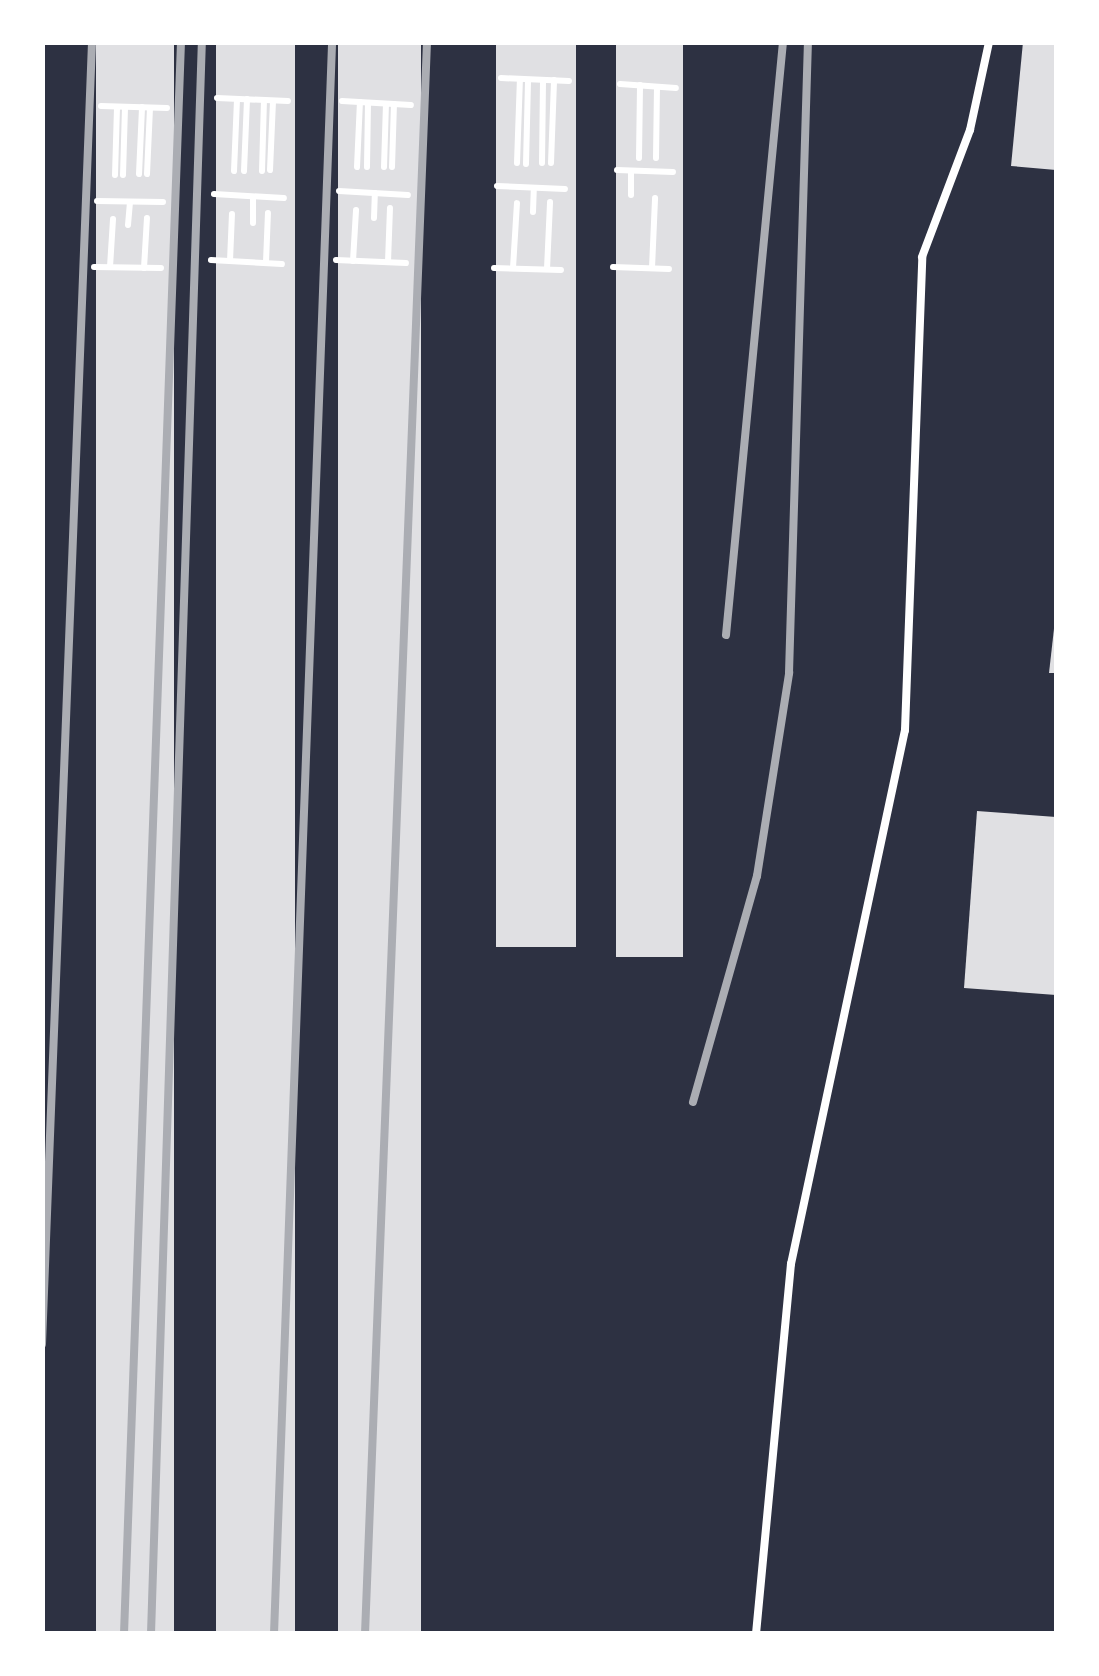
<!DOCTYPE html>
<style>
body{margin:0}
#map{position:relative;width:1099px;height:1676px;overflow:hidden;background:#2d3142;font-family:"Source Sans 3",sans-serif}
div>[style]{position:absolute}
.building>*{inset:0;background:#e0e0e3;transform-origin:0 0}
.path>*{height:6px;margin:-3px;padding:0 3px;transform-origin:3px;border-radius:3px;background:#fff}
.service>*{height:8px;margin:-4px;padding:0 4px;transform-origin:4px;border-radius:4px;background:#fff}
.rail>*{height:8px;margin:-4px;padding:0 4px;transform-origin:4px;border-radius:4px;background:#abadb3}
span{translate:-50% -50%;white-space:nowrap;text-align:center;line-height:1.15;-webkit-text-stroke:10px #fff;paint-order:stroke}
.frame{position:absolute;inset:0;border:45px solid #fff;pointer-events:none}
</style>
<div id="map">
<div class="building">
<div style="left:96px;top:42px;width:78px;height:1593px"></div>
<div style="left:216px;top:42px;width:79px;height:1593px"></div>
<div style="left:338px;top:42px;width:83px;height:1593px"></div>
<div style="left:496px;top:42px;width:80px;height:905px"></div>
<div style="left:616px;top:42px;width:67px;height:915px"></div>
<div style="clip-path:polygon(1023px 42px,1056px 42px,1056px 170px,1011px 166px)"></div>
<div style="clip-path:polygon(1056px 611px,1056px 673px,1049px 673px)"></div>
<div style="clip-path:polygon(977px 811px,1056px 817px,1056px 995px,964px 988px)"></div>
</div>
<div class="path">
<div style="left:501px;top:78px;width:68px;rotate:2.5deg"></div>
<div style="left:620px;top:84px;width:56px;rotate:4.1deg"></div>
<div style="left:217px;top:98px;width:71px;rotate:2.4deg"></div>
<div style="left:342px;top:101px;width:69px;rotate:3.3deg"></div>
<div style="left:101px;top:106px;width:66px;rotate:1.7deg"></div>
<div style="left:639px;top:158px;width:73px;rotate:-89.2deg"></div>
<div style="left:656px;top:158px;width:71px;rotate:-89.2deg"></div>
<div style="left:517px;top:163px;width:84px;rotate:-88deg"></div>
<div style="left:542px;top:163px;width:83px;rotate:-89.3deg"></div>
<div style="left:551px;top:163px;width:83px;rotate:-87.9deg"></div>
<div style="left:526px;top:164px;width:84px;rotate:-88.6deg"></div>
<div style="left:357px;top:167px;width:65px;rotate:-87.4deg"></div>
<div style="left:367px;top:167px;width:64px;rotate:-89.1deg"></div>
<div style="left:384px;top:167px;width:63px;rotate:-88.2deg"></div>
<div style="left:392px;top:167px;width:63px;rotate:-88.2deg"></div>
<div style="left:270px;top:170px;width:69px;rotate:-87.5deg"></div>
<div style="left:617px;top:170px;width:56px;rotate:2deg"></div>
<div style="left:234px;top:171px;width:72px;rotate:-87.6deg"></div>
<div style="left:244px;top:171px;width:72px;rotate:-87.6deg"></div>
<div style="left:262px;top:171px;width:71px;rotate:-88.4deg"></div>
<div style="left:139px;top:174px;width:67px;rotate:-87.4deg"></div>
<div style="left:147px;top:174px;width:66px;rotate:-87.4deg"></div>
<div style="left:115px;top:175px;width:68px;rotate:-88.3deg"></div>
<div style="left:123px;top:175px;width:68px;rotate:-88.3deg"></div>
<div style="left:497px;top:186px;width:68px;rotate:2.5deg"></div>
<div style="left:339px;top:191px;width:69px;rotate:3.3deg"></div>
<div style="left:214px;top:194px;width:70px;rotate:3.3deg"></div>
<div style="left:631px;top:195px;width:24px;rotate:-90deg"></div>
<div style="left:97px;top:201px;width:66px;rotate:0.9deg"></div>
<div style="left:533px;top:212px;width:24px;rotate:-88deg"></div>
<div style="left:374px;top:218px;width:25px;rotate:-88deg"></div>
<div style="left:253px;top:223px;width:26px;rotate:-90deg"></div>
<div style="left:128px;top:225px;width:23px;rotate:-85deg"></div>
<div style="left:211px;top:260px;width:71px;rotate:3.2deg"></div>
<div style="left:336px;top:260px;width:70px;rotate:2.5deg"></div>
<div style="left:230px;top:261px;width:47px;rotate:-87.6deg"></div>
<div style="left:353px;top:261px;width:51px;rotate:-86.6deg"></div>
<div style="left:266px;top:262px;width:49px;rotate:-87.7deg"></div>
<div style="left:388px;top:262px;width:54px;rotate:-87.9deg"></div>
<div style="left:94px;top:267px;width:67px;rotate:0.9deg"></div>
<div style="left:110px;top:267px;width:48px;rotate:-86.4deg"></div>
<div style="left:613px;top:267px;width:56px;rotate:2deg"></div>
<div style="left:144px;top:268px;width:50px;rotate:-86.6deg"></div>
<div style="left:494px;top:268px;width:67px;rotate:1.7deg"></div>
<div style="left:513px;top:268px;width:65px;rotate:-86.5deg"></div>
<div style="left:652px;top:268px;width:70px;rotate:-87.5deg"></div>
<div style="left:547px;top:269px;width:67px;rotate:-87.4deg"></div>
</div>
<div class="service">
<div style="left:756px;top:1634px;width:372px;rotate:-84.6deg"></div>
<div style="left:791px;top:1264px;width:546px;rotate:-77.95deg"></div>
<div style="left:905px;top:730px;width:473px;rotate:-87.9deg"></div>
<div style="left:922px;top:257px;width:136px;rotate:-69.3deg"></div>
<div style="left:970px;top:130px;width:90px;rotate:-77.8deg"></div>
</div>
<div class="rail">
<div style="left:726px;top:635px;width:596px;rotate:-84.51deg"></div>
<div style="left:693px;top:1102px;width:235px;rotate:-74.2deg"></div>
<div style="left:757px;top:876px;width:206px;rotate:-81deg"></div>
<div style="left:789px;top:673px;width:631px;rotate:-88.28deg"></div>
<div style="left:42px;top:1344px;width:1303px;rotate:-87.8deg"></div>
<div style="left:124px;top:1634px;width:1593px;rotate:-87.95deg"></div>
<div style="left:151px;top:1634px;width:1593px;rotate:-88.17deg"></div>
<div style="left:274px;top:1634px;width:1593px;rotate:-87.91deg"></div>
<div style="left:365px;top:1634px;width:1593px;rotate:-87.77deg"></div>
</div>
<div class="frame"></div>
</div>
